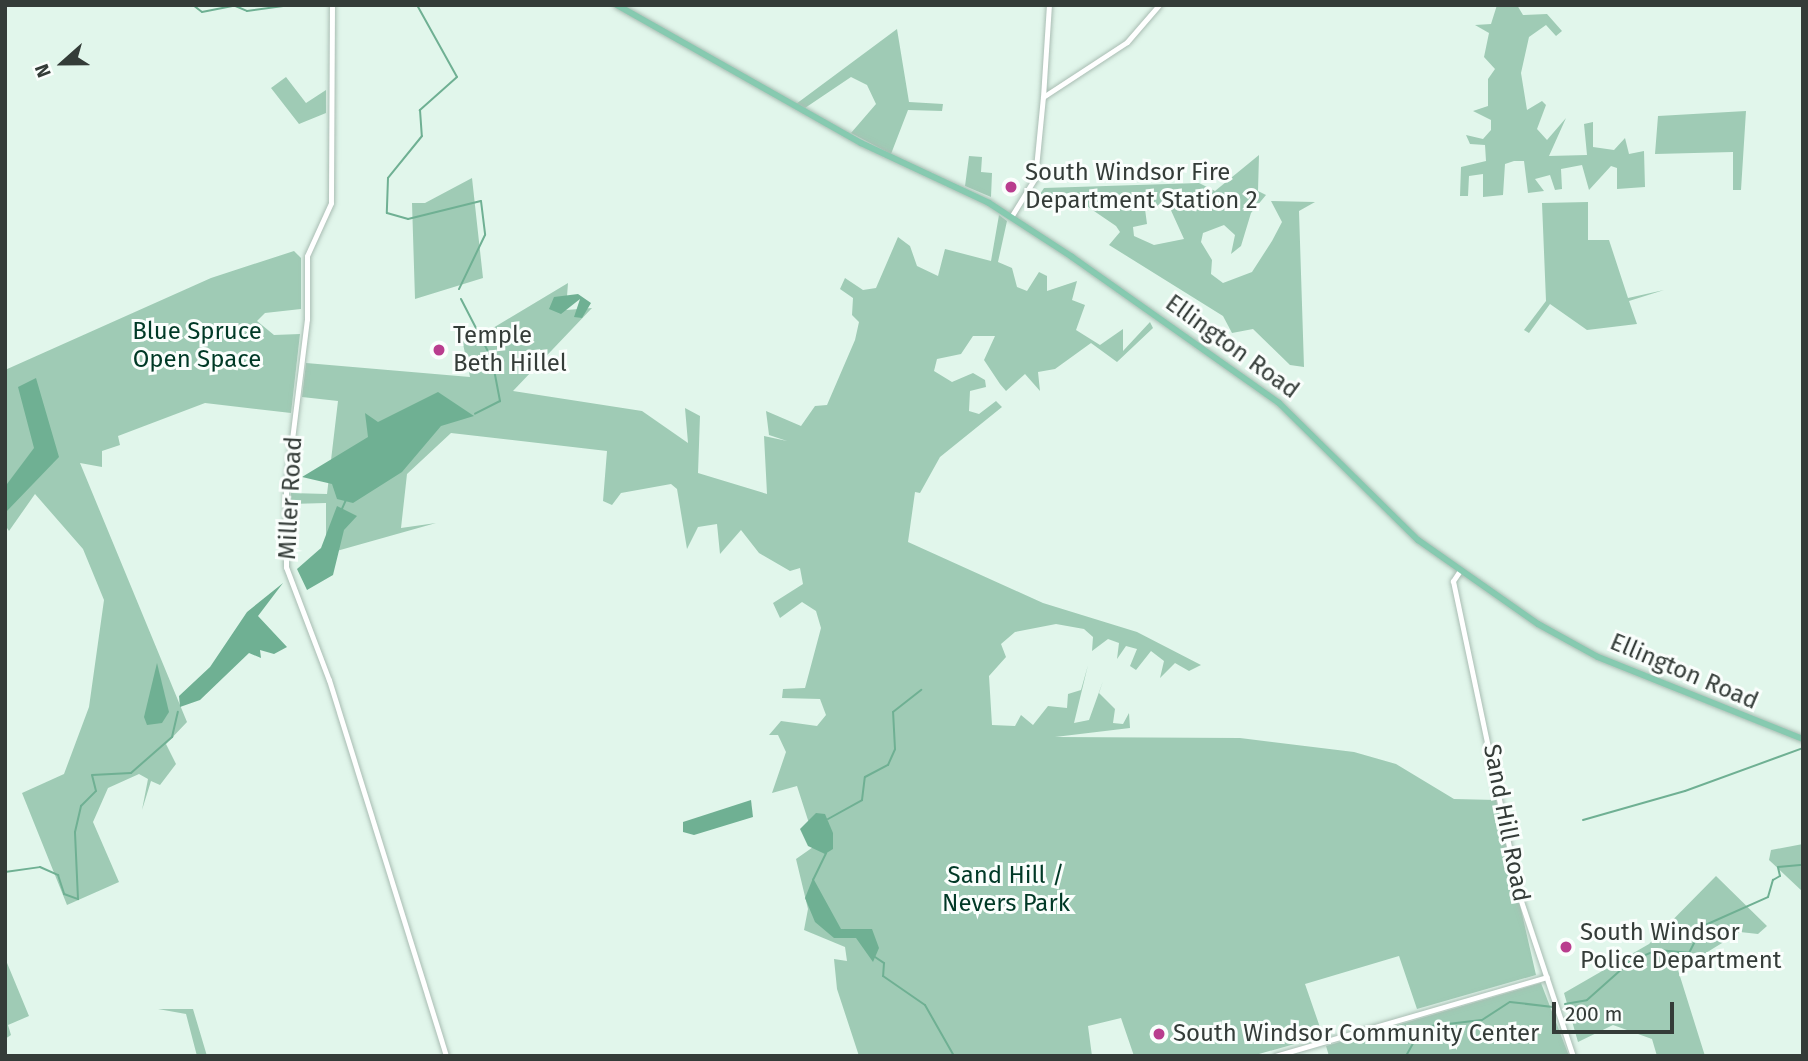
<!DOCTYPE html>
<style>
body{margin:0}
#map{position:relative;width:1808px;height:1061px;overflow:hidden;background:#e1f6eb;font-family:"Fira Sans",sans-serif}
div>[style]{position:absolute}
.green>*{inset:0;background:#9fcbb5}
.water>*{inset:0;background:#6fb093}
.stream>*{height:2px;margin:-1px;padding:0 1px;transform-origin:1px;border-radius:1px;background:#6fb093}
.roads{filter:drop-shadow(0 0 2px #a9bdb3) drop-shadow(0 0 2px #a9bdb3)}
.minor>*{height:5px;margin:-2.5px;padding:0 2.5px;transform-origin:2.5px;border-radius:2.5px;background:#fff}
.major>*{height:6px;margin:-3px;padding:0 3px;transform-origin:3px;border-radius:3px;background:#86cab0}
.dots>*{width:19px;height:19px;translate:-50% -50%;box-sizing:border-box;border:4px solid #fafefc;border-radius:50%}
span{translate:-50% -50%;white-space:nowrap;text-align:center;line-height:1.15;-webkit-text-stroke:6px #fafefc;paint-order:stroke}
.poi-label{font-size:24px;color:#343c38}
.left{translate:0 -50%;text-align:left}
.park-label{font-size:24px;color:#003926}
.street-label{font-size:24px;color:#343c38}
.frame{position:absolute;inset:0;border:7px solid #343c38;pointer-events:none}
.north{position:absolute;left:28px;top:28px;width:70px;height:70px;-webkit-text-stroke:5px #fafefc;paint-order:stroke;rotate:249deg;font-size:19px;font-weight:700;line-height:28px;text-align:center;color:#343c38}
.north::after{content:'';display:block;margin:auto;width:24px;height:32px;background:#343c38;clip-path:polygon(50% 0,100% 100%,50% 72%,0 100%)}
.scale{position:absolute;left:1552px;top:1002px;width:122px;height:32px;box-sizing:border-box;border:4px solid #343c38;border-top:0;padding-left:9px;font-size:21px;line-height:24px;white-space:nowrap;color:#343c38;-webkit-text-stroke:5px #fafefc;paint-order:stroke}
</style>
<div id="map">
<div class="green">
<div style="clip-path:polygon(1497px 5px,1517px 5px,1523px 15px,1547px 14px,1562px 31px,1556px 36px,1546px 25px,1529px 37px,1521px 73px,1527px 110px,1542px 101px,1546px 105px,1537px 129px,1547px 140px,1566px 118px,1549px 156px,1587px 155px,1584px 124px,1593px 122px,1593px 147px,1614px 150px,1625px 138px,1629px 154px,1644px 151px,1645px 187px,1617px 189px,1617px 168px,1611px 166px,1589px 190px,1582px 165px,1561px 169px,1562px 189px,1555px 190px,1550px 175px,1535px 179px,1544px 191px,1528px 193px,1524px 161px,1514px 161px,1505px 164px,1503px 195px,1483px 197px,1483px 174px,1469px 176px,1468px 196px,1460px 196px,1461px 167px,1486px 161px,1485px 145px,1470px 144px,1466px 135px,1483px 139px,1491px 130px,1491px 120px,1473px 111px,1488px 106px,1488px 79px,1495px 69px,1484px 57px,1489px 33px,1475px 25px,1491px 24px)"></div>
<div style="clip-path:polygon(897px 29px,909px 102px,943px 104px,942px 111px,908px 110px,891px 154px,851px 133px,876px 104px,867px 85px,851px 77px,805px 108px,796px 104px)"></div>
<div style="clip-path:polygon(286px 77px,306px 103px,326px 90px,326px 113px,299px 124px,271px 88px)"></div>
<div style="clip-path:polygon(1746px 111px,1741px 190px,1733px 190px,1733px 152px,1655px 154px,1658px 116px)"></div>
<div style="clip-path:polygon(evenodd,1259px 155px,1258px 191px,1266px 195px,1251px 213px,1241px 246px,1231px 254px,1235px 235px,1224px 225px,1203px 233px,1201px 242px,1212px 260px,1211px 274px,1223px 283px,1252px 272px,1272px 241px,1282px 222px,1271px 201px,1315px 202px,1299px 211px,1304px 367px,1290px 365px,1253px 329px,1232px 333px,1223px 316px,1109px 245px,1120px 232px,1116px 226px,1072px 196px,1040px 194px,1044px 188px,1199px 183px,1215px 191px,1259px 155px,1169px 206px,1184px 239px,1154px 245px,1134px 236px,1133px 227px,1147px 224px,1145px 209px,1169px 206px)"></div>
<div style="clip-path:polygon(969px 156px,982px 157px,981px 172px,992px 173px,991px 197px,965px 186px)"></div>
<div style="clip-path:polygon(472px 178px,483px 278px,415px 299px,412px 203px,425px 203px)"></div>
<div style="clip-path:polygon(1588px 202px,1588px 240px,1609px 240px,1628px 298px,1664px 290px,1629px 301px,1637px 324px,1587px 330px,1550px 304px,1529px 333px,1524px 330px,1546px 301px,1542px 203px)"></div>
<div style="clip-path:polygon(999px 215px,1007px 221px,998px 262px,1012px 268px,1017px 287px,1027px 291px,1039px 272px,1047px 276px,1047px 291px,1077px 281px,1072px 300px,1085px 305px,1076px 330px,1100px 345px,1123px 329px,1123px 351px,1150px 322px,1153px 328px,1117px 362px,1091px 343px,1055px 369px,1038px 372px,1040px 391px,1025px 374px,1006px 391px,1000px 384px,984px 360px,995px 336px,973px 336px,961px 354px,937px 359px,934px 371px,952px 382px,973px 373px,985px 380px,986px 387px,970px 391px,969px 411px,979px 414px,996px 401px,1002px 407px,940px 457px,920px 493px,915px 492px,908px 542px,1043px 603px,1137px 632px,1201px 665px,1189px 671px,1175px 663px,1160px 678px,1164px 661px,1151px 651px,1136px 670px,1130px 666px,1137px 649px,1126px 646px,1117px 659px,1119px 643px,1108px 639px,1092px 651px,1093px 637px,1084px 629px,1056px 624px,1015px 632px,1001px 644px,1006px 657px,989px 676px,992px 725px,1015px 726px,1021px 715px,1033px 725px,1048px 706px,1067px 708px,1068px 694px,1081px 690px,1088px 665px,1074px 723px,1089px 720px,1103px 681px,1099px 693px,1115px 709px,1113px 723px,1123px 724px,1129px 713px,1130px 728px,1055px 737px,1240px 738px,1354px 752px,1396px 764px,1454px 799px,1496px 800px,1536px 975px,1417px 1009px,1399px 956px,1305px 984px,1323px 1036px,1252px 1056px,1134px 1056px,1121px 1018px,1088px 1026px,1092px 1056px,859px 1056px,837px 989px,834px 959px,847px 961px,845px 947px,804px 930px,808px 909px,796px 859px,816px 845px,797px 786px,772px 793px,786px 752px,778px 735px,769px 735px,781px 721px,817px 726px,826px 715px,820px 699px,782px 698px,783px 689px,805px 688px,821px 628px,816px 611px,802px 602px,780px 618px,773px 603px,803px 584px,800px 568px,790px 571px,759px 553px,741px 530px,720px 554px,717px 524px,698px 527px,687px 549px,677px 489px,671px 484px,621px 493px,612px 505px,603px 501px,607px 451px,451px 433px,407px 474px,401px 528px,436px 523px,326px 554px,326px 503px,290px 504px,291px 493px,327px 494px,338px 401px,302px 397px,306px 363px,470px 377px,462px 339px,473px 340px,568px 283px,566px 310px,592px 308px,513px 391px,642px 411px,688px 443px,685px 408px,700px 416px,698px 473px,767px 494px,764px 436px,787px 441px,769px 435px,766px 411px,801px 426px,815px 406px,827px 405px,855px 340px,859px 322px,852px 315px,853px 298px,840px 289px,845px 278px,863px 290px,876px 288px,898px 237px,910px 246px,917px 266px,938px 276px,945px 249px,991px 261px)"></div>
<div style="clip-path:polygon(294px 251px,301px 258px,301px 309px,265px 313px,257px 321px,274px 335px,300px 334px,291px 413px,205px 403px,118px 436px,120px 445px,102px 451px,102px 467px,80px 463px,187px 722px,166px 744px,176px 764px,160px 785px,151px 781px,142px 810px,148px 779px,139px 774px,108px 788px,93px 822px,119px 882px,67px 905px,22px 793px,64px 774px,89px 707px,104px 600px,83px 549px,35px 494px,9px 531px,5px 525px,5px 370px,211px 278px)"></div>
<div style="clip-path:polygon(1803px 844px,1803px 892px,1769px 860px,1771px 850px)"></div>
<div style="clip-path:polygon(1716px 876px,1767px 926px,1758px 934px,1740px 932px,1678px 970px,1705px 1056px,1657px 1056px,1652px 1039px,1613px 1025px,1578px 1042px,1564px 993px,1649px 944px)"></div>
<div style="clip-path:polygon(5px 958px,29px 1016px,8px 1025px,11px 1035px,5px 1039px)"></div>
<div style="clip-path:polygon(1541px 983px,1569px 1056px,1329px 1056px,1326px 1046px)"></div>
<div style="clip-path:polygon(158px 1009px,193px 1009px,207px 1056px,197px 1056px,186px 1014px)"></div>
</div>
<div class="water">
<div style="clip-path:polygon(578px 294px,591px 303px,582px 318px,574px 317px,580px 299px,561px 314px,549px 309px,554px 297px)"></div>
<div style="clip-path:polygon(36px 378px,59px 457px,6px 512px,7px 484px,34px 448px,18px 387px)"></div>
<div style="clip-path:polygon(438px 392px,474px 416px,441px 426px,402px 472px,353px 503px,337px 499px,332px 484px,302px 477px,368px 437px,365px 413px,378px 422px)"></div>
<div style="clip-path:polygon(337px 506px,357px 516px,344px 530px,333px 575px,307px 590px,297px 569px,321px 548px)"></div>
<div style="clip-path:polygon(283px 583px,258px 616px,287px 647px,274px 654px,260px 650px,261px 658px,249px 653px,200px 700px,180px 707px,179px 696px,210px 667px,247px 612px)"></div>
<div style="clip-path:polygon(157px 663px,169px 712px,162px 723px,147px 725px,144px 717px)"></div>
<div style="clip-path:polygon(751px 800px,753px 817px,694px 835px,683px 832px,683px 822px)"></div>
<div style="clip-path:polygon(816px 813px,825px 814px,833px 833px,833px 849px,825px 854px,808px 846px,800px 829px)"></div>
<div style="clip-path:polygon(813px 878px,841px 929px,872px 929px,879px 948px,873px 962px,856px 938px,834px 938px,815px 922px,805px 898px)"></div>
</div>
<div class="stream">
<div style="left:123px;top:5px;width:7px"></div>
<div style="left:137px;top:5px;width:42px"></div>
<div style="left:193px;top:5px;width:11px;rotate:38deg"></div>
<div style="left:202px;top:12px;width:31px;rotate:-11deg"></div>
<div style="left:233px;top:5px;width:15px;rotate:23deg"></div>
<div style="left:247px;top:11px;width:44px;rotate:-7.8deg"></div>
<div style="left:417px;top:5px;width:82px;rotate:60.9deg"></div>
<div style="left:457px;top:77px;width:50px;rotate:138.3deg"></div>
<div style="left:420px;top:110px;width:26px;rotate:86deg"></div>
<div style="left:422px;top:136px;width:54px;rotate:129deg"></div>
<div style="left:388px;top:178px;width:35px;rotate:92deg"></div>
<div style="left:387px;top:213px;width:22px;rotate:16deg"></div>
<div style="left:408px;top:219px;width:75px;rotate:-13.9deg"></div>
<div style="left:481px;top:201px;width:34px;rotate:83deg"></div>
<div style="left:485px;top:235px;width:60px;rotate:115.7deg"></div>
<div style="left:461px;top:299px;width:68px;rotate:62.7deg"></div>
<div style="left:492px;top:359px;width:43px;rotate:79.2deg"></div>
<div style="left:500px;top:401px;width:28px;rotate:153deg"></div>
<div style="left:341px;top:511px;width:12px;rotate:-66deg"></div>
<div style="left:828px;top:819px;width:39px;rotate:-29deg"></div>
<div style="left:862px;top:800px;width:23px;rotate:-83deg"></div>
<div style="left:865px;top:777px;width:26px;rotate:-28deg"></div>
<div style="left:888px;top:765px;width:17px;rotate:-66deg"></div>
<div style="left:895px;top:749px;width:37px;rotate:-93deg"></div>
<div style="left:893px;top:712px;width:36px;rotate:-38deg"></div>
<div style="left:1583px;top:820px;width:106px;rotate:-15.9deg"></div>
<div style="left:1685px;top:791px;width:126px;rotate:-20deg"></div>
<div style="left:5px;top:872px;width:35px;rotate:-8deg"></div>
<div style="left:40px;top:867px;width:20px;rotate:24deg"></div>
<div style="left:58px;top:875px;width:20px;rotate:72deg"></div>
<div style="left:64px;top:894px;width:15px;rotate:20deg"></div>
<div style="left:78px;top:899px;width:67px;rotate:-92.6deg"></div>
<div style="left:75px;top:832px;width:27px;rotate:-77deg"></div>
<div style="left:81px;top:806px;width:21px;rotate:-45deg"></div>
<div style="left:96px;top:791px;width:16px;rotate:-104deg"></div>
<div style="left:92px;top:775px;width:39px;rotate:-3deg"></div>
<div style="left:131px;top:773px;width:55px;rotate:-41.3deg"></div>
<div style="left:172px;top:737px;width:26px;rotate:-77deg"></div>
<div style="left:813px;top:880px;width:30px;rotate:-64deg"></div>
<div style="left:5px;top:885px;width:1px;rotate:90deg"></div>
<div style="left:875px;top:957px;width:11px;rotate:34deg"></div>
<div style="left:884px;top:963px;width:13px;rotate:94deg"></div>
<div style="left:883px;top:976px;width:51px;rotate:34.6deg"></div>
<div style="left:925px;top:1005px;width:59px;rotate:60.4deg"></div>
<div style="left:1565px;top:1004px;width:22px;rotate:-10deg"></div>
<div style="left:1587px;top:1000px;width:59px;rotate:-41.6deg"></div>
<div style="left:1631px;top:961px;width:28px;rotate:-23deg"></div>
<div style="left:1657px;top:950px;width:32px;rotate:5deg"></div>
<div style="left:1689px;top:953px;width:30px;rotate:-63deg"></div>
<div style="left:1703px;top:926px;width:71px;rotate:-24deg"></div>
<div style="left:1768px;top:897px;width:18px;rotate:-74deg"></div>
<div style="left:1773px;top:880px;width:8px;rotate:-30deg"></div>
<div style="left:1780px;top:876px;width:9px;rotate:-103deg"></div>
<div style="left:1778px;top:867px;width:25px;rotate:-5deg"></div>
<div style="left:1406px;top:1056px;width:33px;rotate:-61deg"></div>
<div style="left:1422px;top:1027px;width:60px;rotate:-6.7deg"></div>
<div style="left:1482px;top:1020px;width:33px;rotate:-33deg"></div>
<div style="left:1510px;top:1002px;width:43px;rotate:6.6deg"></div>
</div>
<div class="roads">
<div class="minor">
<div style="left:332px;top:5px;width:198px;rotate:90.3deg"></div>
<div style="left:331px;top:203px;width:58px;rotate:114.4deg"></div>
<div style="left:307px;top:256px;width:63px;rotate:90deg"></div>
<div style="left:307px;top:319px;width:170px;rotate:97.1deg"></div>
<div style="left:286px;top:488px;width:79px;rotate:90deg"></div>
<div style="left:286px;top:567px;width:121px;rotate:69.2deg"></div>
<div style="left:329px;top:680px;width:394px;rotate:72.7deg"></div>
<div style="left:1043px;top:97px;width:92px;rotate:-86.3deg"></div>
<div style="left:1011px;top:217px;width:46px;rotate:-58.4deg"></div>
<div style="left:1035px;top:178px;width:81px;rotate:-84.4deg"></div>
<div style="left:1043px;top:97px;width:100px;rotate:-33.2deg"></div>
<div style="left:1127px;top:42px;width:49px;rotate:-49.1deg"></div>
<div style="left:1459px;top:572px;width:11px;rotate:124deg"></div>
<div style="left:1453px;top:581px;width:321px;rotate:78.1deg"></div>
<div style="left:1519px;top:895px;width:170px;rotate:71.5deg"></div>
<div style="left:1275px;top:1056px;width:283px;rotate:-16.2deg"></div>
</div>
<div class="major">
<div style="left:617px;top:5px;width:280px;rotate:29.5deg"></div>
<div style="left:861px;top:143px;width:141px;rotate:25.1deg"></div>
<div style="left:989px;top:203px;width:99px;rotate:33deg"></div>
<div style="left:1072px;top:257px;width:253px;rotate:35.2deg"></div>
<div style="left:1279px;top:403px;width:195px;rotate:44.6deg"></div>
<div style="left:1418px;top:540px;width:146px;rotate:35deg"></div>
<div style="left:1538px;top:624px;width:68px;rotate:28.8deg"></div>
<div style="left:1598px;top:657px;width:221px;rotate:21.8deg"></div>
</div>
</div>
<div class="dots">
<div style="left:1011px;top:187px;background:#b93d8e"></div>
<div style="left:439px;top:350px;background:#b93d8e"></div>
<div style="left:1566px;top:947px;background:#b93d8e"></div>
<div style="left:1159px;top:1034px;background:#b93d8e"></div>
</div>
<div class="poi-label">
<span class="left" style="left:1025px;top:187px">South Windsor Fire<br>Department Station 2</span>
<span class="left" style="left:453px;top:350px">Temple<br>Beth Hillel</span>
<span class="left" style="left:1580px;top:947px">South Windsor<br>Police Department</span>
<span class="left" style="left:1173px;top:1034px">South Windsor Community Center</span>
</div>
<div class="park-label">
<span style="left:197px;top:346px">Blue Spruce<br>Open Space</span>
<span style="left:1006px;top:890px">Sand Hill /<br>Nevers Park</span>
</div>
<div class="street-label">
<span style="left:1232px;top:347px;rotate:36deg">Ellington Road</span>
<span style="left:291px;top:498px;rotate:-87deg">Miller Road</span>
<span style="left:1684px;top:672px;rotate:23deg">Ellington Road</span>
<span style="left:1506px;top:823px;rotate:79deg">Sand Hill Road</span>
</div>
<div class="frame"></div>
<div class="north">N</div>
<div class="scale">200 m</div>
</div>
